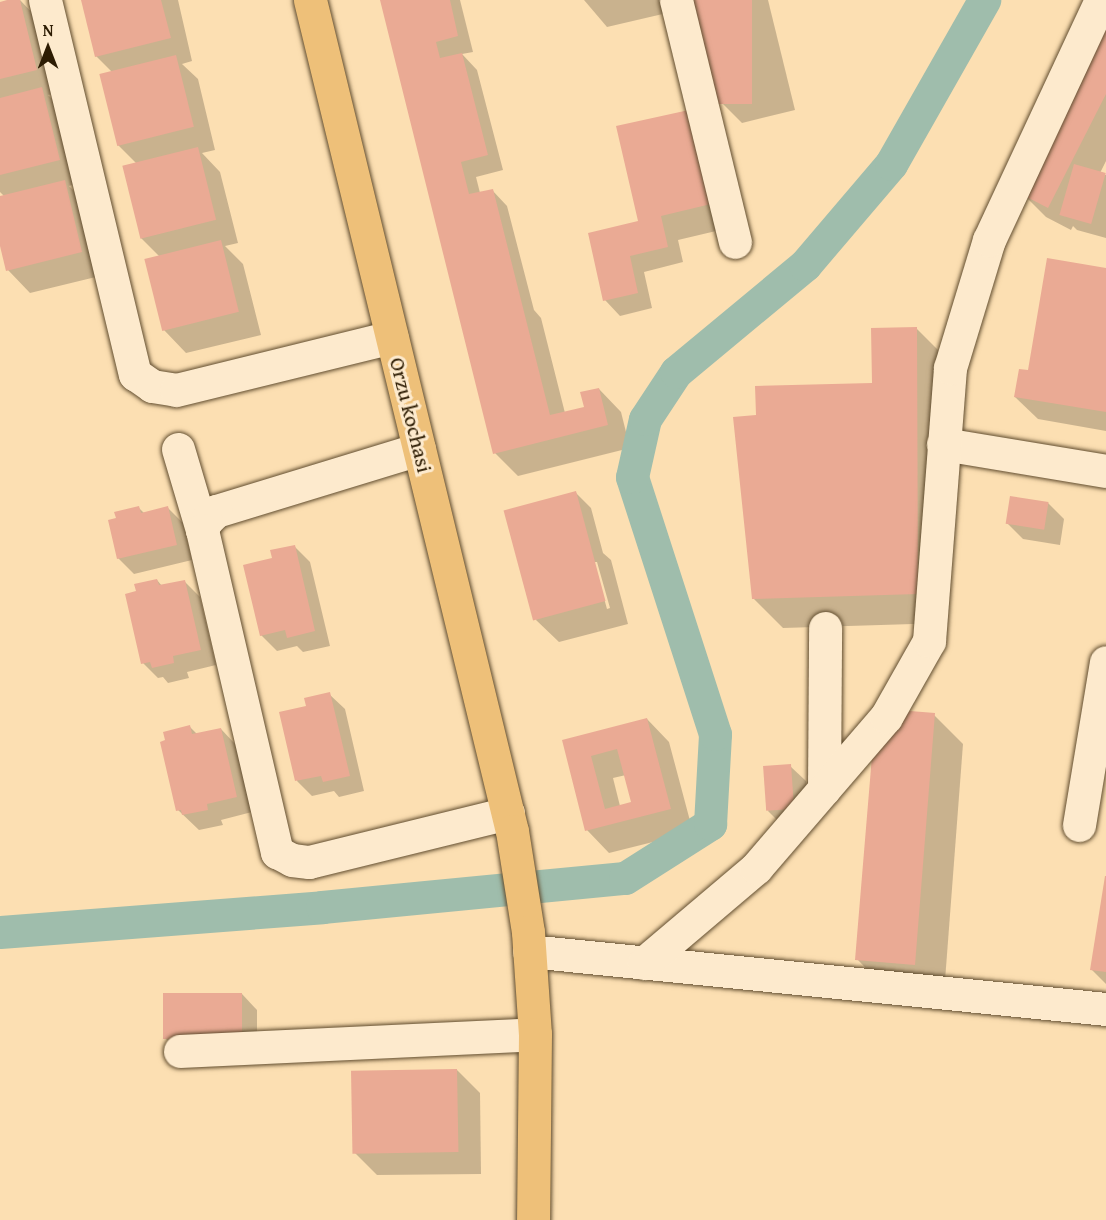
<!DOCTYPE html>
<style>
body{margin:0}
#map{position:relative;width:1106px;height:1220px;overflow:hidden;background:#fcdfb2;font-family:"Gentium Book Plus",serif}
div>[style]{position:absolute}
.shadow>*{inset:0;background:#0003}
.canal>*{height:33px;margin:-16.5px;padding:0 16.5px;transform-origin:16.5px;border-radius:16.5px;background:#9fbdac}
.building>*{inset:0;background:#eaaa94;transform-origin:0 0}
.roads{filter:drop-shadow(0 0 2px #614d2f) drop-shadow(0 0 2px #614d2f)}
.minor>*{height:33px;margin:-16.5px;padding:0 16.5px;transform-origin:16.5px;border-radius:16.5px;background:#fdeacd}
.major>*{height:33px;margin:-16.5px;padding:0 16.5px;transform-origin:16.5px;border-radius:16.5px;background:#eec079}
span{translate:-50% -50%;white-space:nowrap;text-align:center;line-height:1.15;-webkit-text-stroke:6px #fdeacd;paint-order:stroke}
.street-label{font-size:22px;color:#2d1c03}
.north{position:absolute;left:18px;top:18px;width:60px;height:60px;-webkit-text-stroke:4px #fdeacd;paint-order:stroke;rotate:0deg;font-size:16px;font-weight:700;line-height:24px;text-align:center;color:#2d1c03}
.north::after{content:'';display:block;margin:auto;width:21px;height:27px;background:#2d1c03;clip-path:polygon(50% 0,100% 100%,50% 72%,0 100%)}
</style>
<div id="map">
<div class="shadow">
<div style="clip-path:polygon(20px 0,41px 22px,59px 93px,48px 95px,65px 112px,82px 182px,69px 186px,87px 204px,104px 275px,30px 293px,8px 270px,0 240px,0 197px,4px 196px,0 192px,0 3px)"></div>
<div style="clip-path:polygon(82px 0,178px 0,192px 61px,182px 64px,198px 79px,215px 150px,202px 153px,220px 172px,238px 243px,225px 246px,243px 264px,261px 335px,186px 353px,164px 330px,159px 256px,141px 238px,137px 164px,118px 145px,112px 72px,96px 56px)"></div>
<div style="clip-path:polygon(381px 0,460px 0,473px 52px,462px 54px,477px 70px,503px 170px,476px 177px,480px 193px,492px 190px,507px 206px,534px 310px,541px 318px,565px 413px,586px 408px,599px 389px,621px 412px,630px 448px,518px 476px,495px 453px)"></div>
<div style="clip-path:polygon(584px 0,678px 0,680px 10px,607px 27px)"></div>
<div style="clip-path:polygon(695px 0,768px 0,795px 110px,742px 123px,719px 100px)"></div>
<div style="clip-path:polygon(1106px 30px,1106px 161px,1100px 173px,1106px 175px,1106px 238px,1077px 230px,1073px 226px,1071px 230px,1046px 217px,1023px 194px)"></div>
<div style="clip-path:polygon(689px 111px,733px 227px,678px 240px,683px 262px,644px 272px,652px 308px,620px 316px,605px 300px)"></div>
<div style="clip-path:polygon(1106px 270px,1106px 431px,1038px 419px,1015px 397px,1029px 372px)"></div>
<div style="clip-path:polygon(916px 328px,946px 358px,946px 623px,783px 628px,753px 598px,757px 416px,874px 384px)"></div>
<div style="clip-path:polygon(evenodd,576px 493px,591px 508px,603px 553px,611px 560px,628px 624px,559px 642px,536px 620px,576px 493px,594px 562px,597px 562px,610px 608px,607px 609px,594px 562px)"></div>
<div style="clip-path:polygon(1048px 503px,1064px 519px,1060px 545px,1023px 539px,1008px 524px)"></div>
<div style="clip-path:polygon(139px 508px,144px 513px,168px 508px,183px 523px,192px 560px,134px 574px,118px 558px)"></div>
<div style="clip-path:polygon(294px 546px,310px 562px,330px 646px,303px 652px,297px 646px,277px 651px,261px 635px)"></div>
<div style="clip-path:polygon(157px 580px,162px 586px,184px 581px,200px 597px,216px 665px,187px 672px,189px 678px,168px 683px,163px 677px,158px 678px,143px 663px,137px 592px)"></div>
<div style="clip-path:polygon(329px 694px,345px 709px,364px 791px,339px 797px,334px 791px,312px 796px,297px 781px,308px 707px)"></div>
<div style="clip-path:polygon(934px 715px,963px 744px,944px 994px,886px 989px,857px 959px)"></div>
<div style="clip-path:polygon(evenodd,647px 719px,669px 742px,693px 832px,609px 853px,587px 830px,564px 741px,647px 719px,626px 775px,633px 803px,620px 806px,613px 778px,626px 775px)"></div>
<div style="clip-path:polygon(190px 727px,197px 734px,221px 729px,236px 745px,252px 812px,221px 820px,223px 825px,199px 830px,178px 810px)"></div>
<div style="clip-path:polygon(790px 766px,806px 781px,809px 824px,783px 826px,768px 811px)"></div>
<div style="clip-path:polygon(1106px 877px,1106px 984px,1091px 969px)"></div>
<div style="clip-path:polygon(242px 994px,257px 1010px,257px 1053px,180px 1053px,165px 1038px)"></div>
<div style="clip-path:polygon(457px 1070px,480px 1093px,481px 1174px,377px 1175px,354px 1152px)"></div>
</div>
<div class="canal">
<div style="left:0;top:932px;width:323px;rotate:-4.4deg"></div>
<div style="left:322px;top:907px;width:304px;rotate:-5.5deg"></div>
<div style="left:625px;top:878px;width:101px;rotate:-32.4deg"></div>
<div style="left:710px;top:824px;width:90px;rotate:-86.8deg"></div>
<div style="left:715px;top:734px;width:270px;rotate:-107.9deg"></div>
<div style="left:632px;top:477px;width:59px;rotate:-77.4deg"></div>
<div style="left:645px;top:419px;width:56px;rotate:-56.6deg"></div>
<div style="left:676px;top:372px;width:168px;rotate:-39.7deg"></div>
<div style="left:805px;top:265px;width:133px;rotate:-49.6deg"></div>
<div style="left:891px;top:164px;width:189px;rotate:-60.4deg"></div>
</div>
<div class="building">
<div style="clip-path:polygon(7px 0,20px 0,37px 70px,0 79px,0 2px)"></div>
<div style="clip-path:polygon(81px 0,161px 0,171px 38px,95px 57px)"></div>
<div style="clip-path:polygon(380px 0,450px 0,458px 36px,436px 42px,440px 58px,462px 53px,488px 155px,461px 162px,469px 194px,493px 189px,550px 415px,584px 407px,580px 392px,599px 388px,608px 425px,493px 454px)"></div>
<div style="left:694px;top:0;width:58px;height:104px"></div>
<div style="clip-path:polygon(1106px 26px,1106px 94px,1048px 208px,1021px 194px)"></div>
<div style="left:176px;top:55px;width:74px;height:79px;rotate:76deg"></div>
<div style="clip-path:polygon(42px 87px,60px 160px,0 175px,0 98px)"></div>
<div style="clip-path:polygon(689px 110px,711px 204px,661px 216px,668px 247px,630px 256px,638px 293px,603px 301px,588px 233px,638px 221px,616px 126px)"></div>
<div style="left:198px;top:147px;width:75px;height:78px;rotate:76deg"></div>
<div style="left:1074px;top:164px;width:33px;height:53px;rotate:16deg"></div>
<div style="clip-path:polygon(65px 180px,82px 252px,6px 271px,0 246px,0 196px)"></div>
<div style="left:221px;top:240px;width:74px;height:79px;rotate:76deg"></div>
<div style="clip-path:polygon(1047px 258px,1106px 268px,1106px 412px,1014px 397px,1019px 369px,1028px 370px)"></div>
<div style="clip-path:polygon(917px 327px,918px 594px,752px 599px,733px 417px,756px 415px,755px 386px,872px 383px,871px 328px)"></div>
<div style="left:576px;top:491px;width:114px;height:75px;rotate:75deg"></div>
<div style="left:1010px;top:496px;width:39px;height:28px;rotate:9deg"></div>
<div style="clip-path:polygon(139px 506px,141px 513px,168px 506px,177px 545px,117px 559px,108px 520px,116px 518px,114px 512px)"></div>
<div style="clip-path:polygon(295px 545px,315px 631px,287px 638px,285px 630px,260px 636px,243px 565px,272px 558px,270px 550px)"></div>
<div style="clip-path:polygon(157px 579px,159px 585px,185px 580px,201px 650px,173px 656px,174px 663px,152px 668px,150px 662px,141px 664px,125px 594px,136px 591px,134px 584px)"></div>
<div style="clip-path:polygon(330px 692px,350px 776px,323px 782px,321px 776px,295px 781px,279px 712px,306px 706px,304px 698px)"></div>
<div style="clip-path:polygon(910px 711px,935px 713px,915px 965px,855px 960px,873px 744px)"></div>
<div style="clip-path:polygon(evenodd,647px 718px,671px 809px,585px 831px,562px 740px,647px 718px,617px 749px,631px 802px,605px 809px,591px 756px,617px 749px)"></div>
<div style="clip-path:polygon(190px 725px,192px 734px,221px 728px,237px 797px,207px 804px,208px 810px,182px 815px,181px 810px,176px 811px,160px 742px,165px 740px,163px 732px)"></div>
<div style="left:791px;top:764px;width:45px;height:28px;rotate:86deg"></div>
<div style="clip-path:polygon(1105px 876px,1106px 876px,1106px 972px,1090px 970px)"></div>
<div style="left:163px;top:993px;width:79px;height:46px"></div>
<div style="left:457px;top:1069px;width:83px;height:106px;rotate:89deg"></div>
</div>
<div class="roads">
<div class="minor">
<div style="left:45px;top:0;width:385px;rotate:76.5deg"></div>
<div style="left:135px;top:374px;width:21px;rotate:35deg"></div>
<div style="left:152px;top:386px;width:24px;rotate:9deg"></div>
<div style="left:176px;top:390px;width:222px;rotate:-13.8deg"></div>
<div style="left:676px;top:0;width:249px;rotate:76.3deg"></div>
<div style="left:943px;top:444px;width:165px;rotate:9.4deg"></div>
<div style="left:178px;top:449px;width:84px;rotate:73.5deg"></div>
<div style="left:419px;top:449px;width:212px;rotate:163deg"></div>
<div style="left:216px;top:511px;width:14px;rotate:135deg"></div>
<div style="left:206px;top:521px;width:10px;rotate:114deg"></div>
<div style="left:202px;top:530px;width:331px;rotate:76.9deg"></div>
<div style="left:277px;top:852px;width:17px;rotate:28deg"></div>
<div style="left:292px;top:860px;width:17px;rotate:7deg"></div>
<div style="left:309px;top:862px;width:205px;rotate:-13.8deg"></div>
<div style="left:824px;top:789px;width:161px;rotate:-89.6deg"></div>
<div style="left:1079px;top:825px;width:165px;rotate:-80.6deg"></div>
<div style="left:529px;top:951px;width:580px;rotate:5.74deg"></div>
<div style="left:644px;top:963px;width:147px;rotate:-40.3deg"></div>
<div style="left:756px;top:868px;width:199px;rotate:-49.3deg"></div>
<div style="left:886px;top:717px;width:87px;rotate:-60.5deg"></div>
<div style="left:929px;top:641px;width:274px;rotate:-85.6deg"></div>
<div style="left:950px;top:368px;width:134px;rotate:-73.1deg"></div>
<div style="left:989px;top:240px;width:265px;rotate:-65deg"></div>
<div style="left:180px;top:1051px;width:355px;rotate:-2.7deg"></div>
</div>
<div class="major">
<div style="left:310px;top:0;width:855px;rotate:76.34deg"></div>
<div style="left:512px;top:831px;width:102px;rotate:81deg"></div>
<div style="left:528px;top:932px;width:102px;rotate:86.1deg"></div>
<div style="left:535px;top:1034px;width:186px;rotate:90.6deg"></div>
</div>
</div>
<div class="street-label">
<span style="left:411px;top:415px;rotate:76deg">Orzu kochasi</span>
</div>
<div class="north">N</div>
</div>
